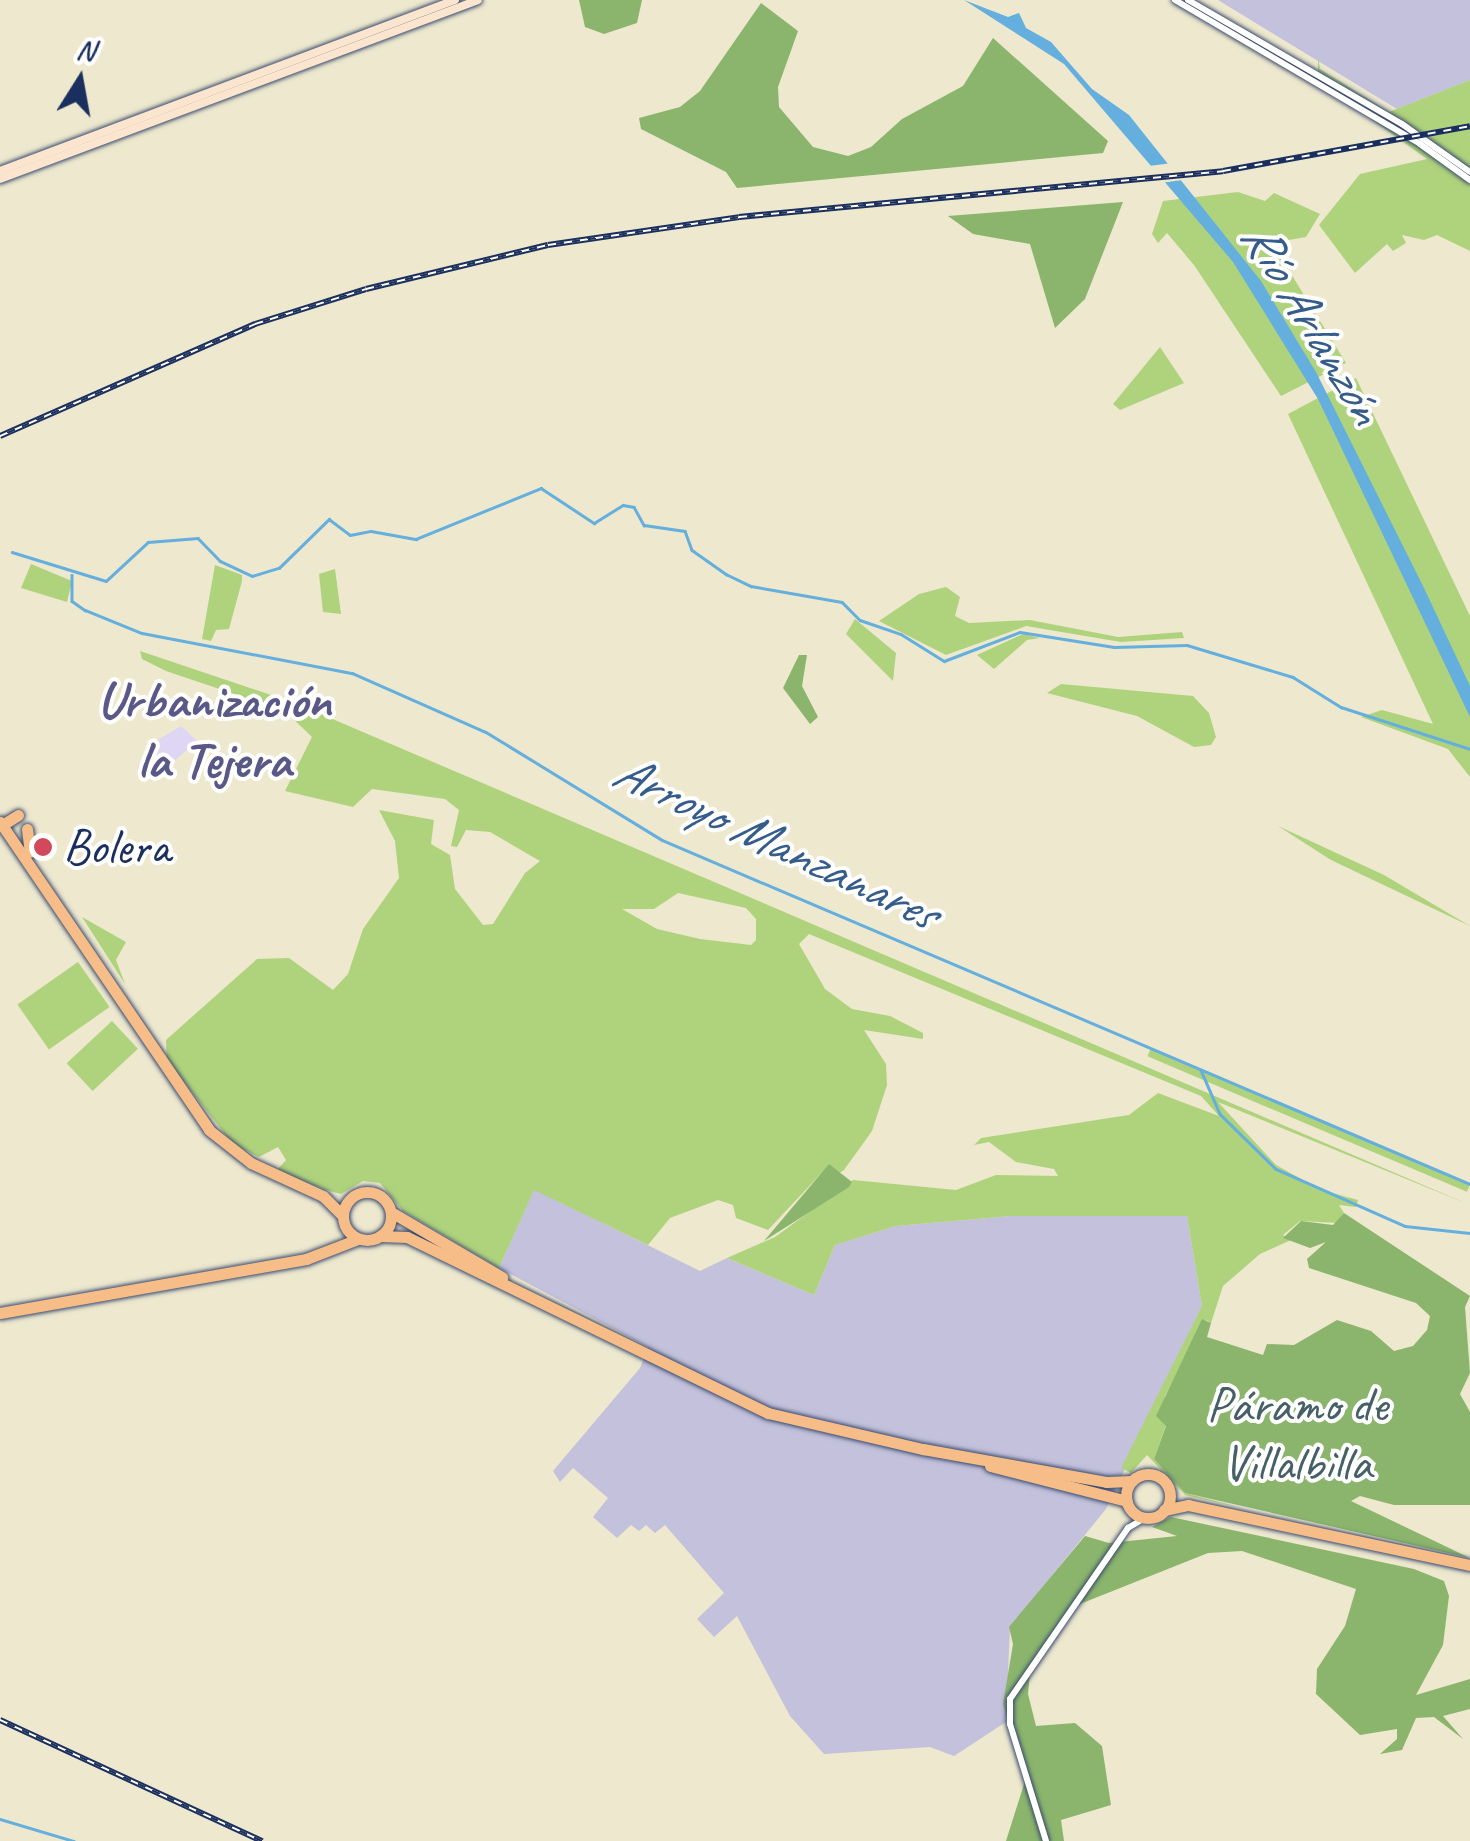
<!DOCTYPE html>
<meta charset="utf-8">
<style>
body{margin:0}
#map{position:relative;width:1470px;height:1841px;overflow:hidden;background:#ede8ce;font-family:Caveat,sans-serif}
div>[style]{position:absolute}
.built>*{inset:0;background:#dfd5f5}
.industrial>*{inset:0;background:#c3c1db}
.green>*{inset:0;background:#afd37c;transform-origin:0 0}
.forest>*{inset:0;background:#8bb56c}
.water>*{inset:0;background:#64afdd}
.pier>*{inset:0;background:#ede8ce}
.stream>*{height:2.5px;margin:-1.25px;padding:0 1.25px;transform-origin:1.25px;border-radius:1.25px;background:#64afdd}
.roads{filter:drop-shadow(0 0 2px #3a4b6f) drop-shadow(0 0 2px #3a4b6f)}
.tertiary>*{height:6px;margin:-3px;padding:0 3px;transform-origin:3px;border-radius:3px;background:#fff}
.secondary>*{height:8px;margin:-4px;padding:0 4px;transform-origin:4px;border-radius:4px;background:#fce5cf}
.trunk>*{height:11px;margin:-5.5px;padding:0 5.5px;transform-origin:5.5px;border-radius:5.5px;background:#f7bd88}
.trunk>.ring{margin:-5.5px;padding:0;box-sizing:content-box;background:none;border:11px solid #f7bd88;border-radius:50%}
.rail>*{height:6px;margin-top:-3px;transform-origin:0;background:repeating-linear-gradient(90deg,#fff 0 8px,#1b2f5e 0 16px);box-sizing:border-box;border-block:2px solid #1b2f5e}
.dots>*{width:28px;height:28px;translate:-50% -50%;box-sizing:border-box;border:5px solid #fff;border-radius:50%}
span{translate:-50% -50%;white-space:nowrap;text-align:center;line-height:1.15;-webkit-text-stroke:8px #fff;paint-order:stroke}
.poi-label{font-size:50px;color:#1b2f5e}
.left{translate:0 -50%;text-align:left}
.park-label{font-size:50px;color:#476067}
.water-label{font-size:52px;color:#355c8a;font-style:italic}
.neighbourhood-label{font-size:52px;color:#595887;font-weight:700}
.north{position:absolute;left:30px;top:30px;width:100px;height:100px;-webkit-text-stroke:8px #fff;paint-order:stroke;rotate:11deg;font-size:28px;font-weight:700;line-height:40px;text-align:center;color:#1b2f5e}
.north::after{content:'';display:block;margin:auto;width:35px;height:45px;background:#1b2f5e;clip-path:polygon(50% 0,100% 100%,50% 72%,0 100%)}
</style>
<div id="map">
<div class="built">
<div style="clip-path:polygon(181px 726px,197px 741px,151px 781px,137px 768px,153px 743px)"></div>
</div>
<div class="industrial">
<div style="clip-path:polygon(1218px 0,1470px 0,1470px 80px,1397px 109px)"></div>
<div style="clip-path:polygon(534px 1189px,700px 1271px,727px 1258px,814px 1295px,835px 1245px,896px 1226px,1011px 1216px,1187px 1216px,1202px 1306px,1106px 1509px,1010px 1627px,1006px 1722px,954px 1756px,930px 1747px,824px 1754px,790px 1716px,737px 1616px,714px 1637px,697px 1619px,724px 1593px,665px 1525px,655px 1533px,646px 1525px,639px 1531px,631px 1525px,617px 1538px,593px 1517px,608px 1498px,573px 1468px,560px 1482px,553px 1471px,640px 1368px,648px 1347px,499px 1268px)"></div>
</div>
<div class="green">
<div style="clip-path:polygon(1181px 0,1381px 115px,1387px 112px,1318px 72px,1318px 56px,1320px 69px,1389px 112px,1470px 80px,1470px 251px,1437px 235px,1424px 240px,1402px 235px,1406px 243px,1393px 251px,1387px 244px,1355px 273px,1319px 225px,1360px 174px,1427px 159px,1371px 119px,1379px 115px)"></div>
<div style="clip-path:polygon(1238px 192px,1265px 201px,1274px 193px,1320px 214px,1306px 237px,1272px 243px,1346px 363px,1281px 396px,1194px 265px,1167px 233px,1158px 243px,1152px 234px,1163px 201px)"></div>
<div style="clip-path:polygon(1160px 347px,1184px 383px,1120px 410px,1113px 404px)"></div>
<div style="clip-path:polygon(1356px 378px,1470px 616px,1470px 777px,1448px 749px,1361px 717px,1382px 710px,1433px 724px,1288px 414px)"></div>
<div style="clip-path:polygon(31px 564px,72px 581px,67px 602px,21px 588px)"></div>
<div style="clip-path:polygon(215px 565px,242px 575px,242px 581px,229px 629px,216px 630px,211px 641px,202px 639px)"></div>
<div style="clip-path:polygon(335px 569px,341px 614px,323px 612px,319px 574px)"></div>
<div style="clip-path:polygon(946px 587px,960px 597px,955px 616px,969px 623px,1030px 620px,1118px 637px,1182px 632px,1184px 638px,1121px 642px,1026px 626px,946px 655px,879px 621px,919px 594px)"></div>
<div style="clip-path:polygon(855px 619px,896px 653px,893px 681px,846px 634px)"></div>
<div style="clip-path:polygon(1023px 634px,1040px 638px,1027px 640px,994px 669px,977px 655px)"></div>
<div style="clip-path:polygon(evenodd,140px 651px,295px 703px,1470px 1205px,1218px 1102px,1276px 1165px,1321px 1190px,1358px 1200px,1356px 1207px,1339px 1205px,1344px 1213px,1338px 1223px,1300px 1221px,1283px 1235px,1291px 1240px,1260px 1254px,1223px 1286px,1211px 1323px,1206px 1320px,1165px 1396px,1166px 1425px,1154px 1459px,1185px 1493px,1242px 1508px,1185px 1495px,1147px 1455px,1131px 1473px,1121px 1468px,1202px 1306px,1187px 1216px,1011px 1216px,896px 1226px,835px 1245px,814px 1295px,727px 1258px,775px 1237px,853px 1180px,956px 1190px,996px 1175px,1058px 1176px,1054px 1169px,1016px 1162px,989px 1142px,974px 1145px,981px 1138px,1129px 1115px,1158px 1093px,1219px 1116px,1201px 1096px,809px 934px,799px 944px,825px 989px,852px 1009px,890px 1016px,923px 1033px,923px 1039px,864px 1030px,886px 1064px,887px 1085px,872px 1131px,844px 1170px,838px 1174px,829px 1165px,768px 1230px,736px 1218px,733px 1205px,718px 1200px,670px 1218px,648px 1245px,534px 1190px,499px 1268px,403px 1211px,380px 1183px,363px 1181px,341px 1194px,326px 1190px,277px 1170px,286px 1160px,278px 1147px,259px 1157px,232px 1143px,167px 1060px,166px 1040px,257px 959px,289px 958px,333px 990px,348px 974px,363px 929px,399px 878px,395px 841px,379px 810px,434px 820px,431px 844px,450px 855px,455px 889px,483px 925px,493px 924px,525px 873px,540px 861px,490px 832px,466px 830px,457px 847px,451px 846px,459px 810px,445px 799px,372px 789px,353px 807px,285px 791px,312px 737px,285px 711px,166px 671px,142px 659px,140px 651px,678px 893px,746px 908px,756px 919px,756px 940px,751px 945px,700px 939px,657px 929px,622px 909px,654px 909px,678px 893px)"></div>
<div style="clip-path:polygon(1061px 684px,1193px 696px,1209px 713px,1216px 737px,1211px 745px,1194px 747px,1137px 716px,1047px 693px)"></div>
<div style="clip-path:polygon(1278px 826px,1384px 875px,1470px 926px,1331px 860px)"></div>
<div style="clip-path:polygon(82px 917px,126px 942px,116px 960px,125px 984px)"></div>
<div style="left:78px;top:962px;width:55px;height:74px;rotate:55deg"></div>
<div style="left:112px;top:1021px;width:38px;height:62px;rotate:47deg"></div>
<div style="left:1151px;top:1048px;width:347px;height:9px;rotate:23deg"></div>
</div>
<div class="forest">
<div style="clip-path:polygon(579px 0,642px 0,637px 23px,604px 34px,585px 27px)"></div>
<div style="clip-path:polygon(761px 3px,798px 31px,778px 87px,779px 107px,813px 147px,848px 156px,871px 147px,902px 119px,963px 86px,993px 38px,1108px 141px,1103px 153px,737px 188px,726px 172px,641px 129px,639px 118px,680px 107px,700px 91px)"></div>
<div style="clip-path:polygon(1123px 202px,1085px 299px,1055px 328px,1030px 244px,973px 234px,948px 216px)"></div>
<div style="clip-path:polygon(799px 655px,807px 655px,802px 686px,818px 717px,810px 724px,783px 688px)"></div>
<div style="clip-path:polygon(829px 1164px,852px 1182px,849px 1187px,764px 1241px)"></div>
<div style="clip-path:polygon(1344px 1213px,1470px 1296px,1465px 1307px,1470px 1373px,1460px 1394px,1470px 1412px,1470px 1505px,1394px 1505px,1360px 1496px,1351px 1501px,1470px 1558px,1185px 1493px,1154px 1459px,1166px 1426px,1156px 1416px,1202px 1319px,1211px 1323px,1207px 1337px,1263px 1355px,1267px 1344px,1294px 1345px,1337px 1320px,1371px 1331px,1394px 1351px,1413px 1346px,1427px 1330px,1430px 1316px,1416px 1303px,1309px 1268px,1307px 1259px,1326px 1242px,1310px 1248px,1283px 1238px,1301px 1221px,1333px 1225px)"></div>
<div style="clip-path:polygon(1171px 1517px,1414px 1569px,1444px 1581px,1449px 1596px,1443px 1645px,1416px 1695px,1470px 1679px,1470px 1709px,1443px 1716px,1463px 1739px,1434px 1717px,1416px 1718px,1402px 1750px,1380px 1754px,1397px 1739px,1397px 1729px,1360px 1735px,1316px 1694px,1317px 1669px,1345px 1626px,1356px 1589px,1242px 1551px,1208px 1553px,1075px 1606px,1030px 1673px,1028px 1694px,1036px 1726px,1075px 1723px,1102px 1746px,1111px 1805px,1061px 1820px,1064px 1841px,1006px 1841px,1025px 1781px,1003px 1704px,1013px 1644px,1009px 1627px,1085px 1536px,1109px 1543px,1177px 1536px,1152px 1527px)"></div>
</div>
<div class="water">
<div style="clip-path:polygon(964px 0,1008px 17px,1019px 13px,1026px 28px,1051px 42px,1092px 89px,1129px 115px,1261px 281px,1316px 372px,1424px 588px,1470px 686px,1470px 717px,1318px 399px,1233px 262px,1064px 64px)"></div>
</div>
<div class="pier">
<div style="clip-path:polygon(1173px 163px,1190px 179px,1153px 184px,1140px 167px)"></div>
</div>
<div class="stream">
<div style="left:12px;top:552px;width:98px;rotate:17.1deg"></div>
<div style="left:106px;top:581px;width:57px;rotate:-42.9deg"></div>
<div style="left:148px;top:542px;width:50px;rotate:-4.6deg"></div>
<div style="left:198px;top:538px;width:32px;rotate:46deg"></div>
<div style="left:220px;top:561px;width:35px;rotate:25deg"></div>
<div style="left:252px;top:576px;width:28px;rotate:-17deg"></div>
<div style="left:279px;top:568px;width:70px;rotate:-44.4deg"></div>
<div style="left:329px;top:519px;width:26px;rotate:37deg"></div>
<div style="left:350px;top:535px;width:21px;rotate:-11deg"></div>
<div style="left:371px;top:531px;width:46px;rotate:10.1deg"></div>
<div style="left:416px;top:539px;width:135px;rotate:-22.2deg"></div>
<div style="left:541px;top:488px;width:64px;rotate:33.4deg"></div>
<div style="left:594px;top:523px;width:34px;rotate:-32deg"></div>
<div style="left:623px;top:505px;width:11px;rotate:10deg"></div>
<div style="left:634px;top:507px;width:21px;rotate:61deg"></div>
<div style="left:644px;top:525px;width:41px;rotate:8.3deg"></div>
<div style="left:685px;top:531px;width:20px;rotate:70deg"></div>
<div style="left:692px;top:550px;width:42px;rotate:35.2deg"></div>
<div style="left:726px;top:574px;width:28px;rotate:26deg"></div>
<div style="left:751px;top:586px;width:92px;rotate:10deg"></div>
<div style="left:842px;top:602px;width:25px;rotate:45deg"></div>
<div style="left:860px;top:620px;width:43px;rotate:18.9deg"></div>
<div style="left:901px;top:634px;width:51px;rotate:32.1deg"></div>
<div style="left:944px;top:661px;width:81px;rotate:-20.9deg"></div>
<div style="left:1020px;top:632px;width:95px;rotate:9.1deg"></div>
<div style="left:1114px;top:647px;width:73px;rotate:-1.6deg"></div>
<div style="left:1187px;top:645px;width:111px;rotate:16.8deg"></div>
<div style="left:1293px;top:677px;width:57px;rotate:32deg"></div>
<div style="left:1341px;top:707px;width:136px;rotate:18deg"></div>
<div style="left:72px;top:575px;width:26px;rotate:90deg"></div>
<div style="left:72px;top:601px;width:16px;rotate:35deg"></div>
<div style="left:85px;top:610px;width:61px;rotate:22deg"></div>
<div style="left:142px;top:633px;width:214px;rotate:10.8deg"></div>
<div style="left:352px;top:673px;width:146px;rotate:23.8deg"></div>
<div style="left:486px;top:732px;width:206px;rotate:31.5deg"></div>
<div style="left:662px;top:840px;width:878px;rotate:23.06deg"></div>
<div style="left:1201px;top:1070px;width:48px;rotate:66.6deg"></div>
<div style="left:1220px;top:1114px;width:78px;rotate:44.5deg"></div>
<div style="left:1276px;top:1169px;width:141px;rotate:23.8deg"></div>
<div style="left:1405px;top:1226px;width:65px;rotate:6.1deg"></div>
<div style="left:0;top:1819px;width:77px;rotate:16.6deg"></div>
</div>
<div class="roads">
<div class="tertiary">
<div style="left:1175px;top:0;width:284px;rotate:30.4deg"></div>
<div style="left:1420px;top:144px;width:62px;rotate:35.8deg"></div>
<div style="left:1188px;top:0;width:247px;rotate:30.1deg"></div>
<div style="left:1402px;top:124px;width:83px;rotate:35.2deg"></div>
<div style="left:1046px;top:1841px;width:122px;rotate:-107.1deg"></div>
<div style="left:1010px;top:1724px;width:25px;rotate:-90deg"></div>
<div style="left:1010px;top:1699px;width:208px;rotate:-55.4deg"></div>
<div style="left:1128px;top:1528px;width:21px;rotate:-31deg"></div>
</div>
<div class="secondary">
<div style="left:0;top:171px;width:486px;rotate:-20.6deg"></div>
<div style="left:0;top:179px;width:510px;rotate:-20.53deg"></div>
</div>
<div class="trunk">
<div style="left:0;top:822px;width:372px;rotate:55.8deg"></div>
<div style="left:209px;top:1130px;width:53px;rotate:38.2deg"></div>
<div style="left:251px;top:1163px;width:79px;rotate:24.6deg"></div>
<div style="left:323px;top:1196px;width:28px;rotate:45deg"></div>
<div style="left:7px;top:822px;width:13px;rotate:-32deg"></div>
<div style="left:27px;top:829px;width:23px;rotate:83deg"></div>
<div class="ring" style="left:343px;top:1192px;width:37px;height:37px"></div>
<div style="left:391px;top:1212px;width:129px;rotate:30.4deg"></div>
<div style="left:380px;top:1236px;width:27px;rotate:2deg"></div>
<div style="left:407px;top:1237px;width:402px;rotate:26deg"></div>
<div style="left:768px;top:1413px;width:159px;rotate:13.1deg"></div>
<div style="left:923px;top:1449px;width:186px;rotate:10.2deg"></div>
<div style="left:1106px;top:1482px;width:26px;rotate:-2deg"></div>
<div style="left:0;top:1313px;width:311px;rotate:-10deg"></div>
<div style="left:306px;top:1259px;width:56px;rotate:-21deg"></div>
<div style="left:990px;top:1466px;width:141px;rotate:14.3deg"></div>
<div class="ring" style="left:1126px;top:1474px;width:33px;height:33px"></div>
<div style="left:1164px;top:1510px;width:25px;rotate:-12deg"></div>
<div style="left:1188px;top:1505px;width:288px;rotate:12deg"></div>
</div>
</div>
<div class="rail">
<div style="left:0;top:436px;width:279px;rotate:-23.7deg"></div>
<div style="left:255px;top:324px;width:116px;rotate:-17.5deg"></div>
<div style="left:366px;top:289px;width:187px;rotate:-13.6deg"></div>
<div style="left:548px;top:245px;width:193px;rotate:-8.3deg"></div>
<div style="left:739px;top:217px;width:486px;rotate:-5.4deg"></div>
<div style="left:1223px;top:171px;width:251px;rotate:-10.3deg"></div>
<div style="left:0;top:1720px;width:289px;rotate:24.8deg"></div>
</div>
<div class="dots">
<div style="left:43px;top:847px;background:#d1495b"></div>
</div>
<div class="poi-label">
<span class="left" style="left:63px;top:847px">Bolera</span>
</div>
<div class="park-label">
<span style="left:1297px;top:1433px">Páramo de<br>Villalbilla</span>
</div>
<div class="water-label">
<span style="left:1312px;top:322px;rotate:59deg">Río Arlanzón</span>
<span style="left:775px;top:842px;rotate:25deg">Arroyo Manzanares</span>
</div>
<div class="neighbourhood-label">
<span style="left:214px;top:731px">Urbanización<br>la Tejera</span>
</div>
<div class="north">N</div>
</div>
